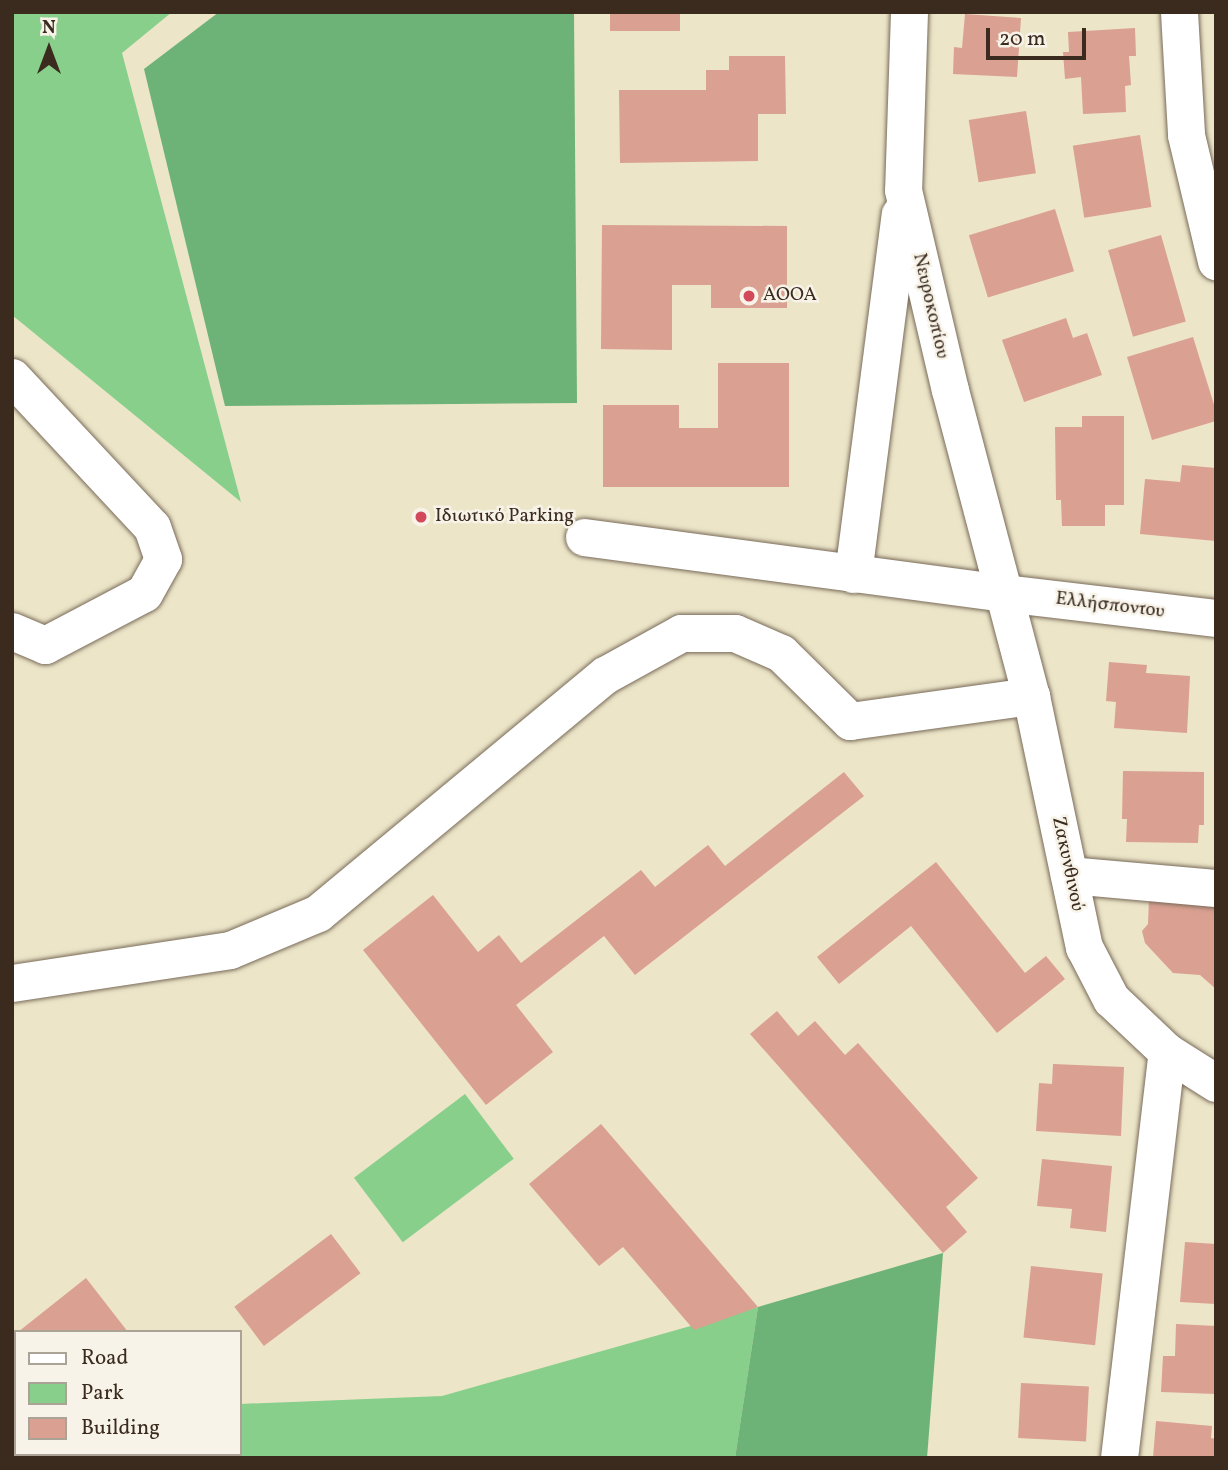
<!DOCTYPE html>
<meta charset="utf-8">
<style>
body{margin:0}
#map{position:relative;width:1228px;height:1470px;overflow:hidden;background:#ece5c8;font-family:Vollkorn,serif}
div>[style]{position:absolute}
.green>*{inset:0;background:#87cf8a;transform-origin:0 0}
.forest>*{inset:0;background:#6db276}
.building>*{inset:0;background:#daa091;transform-origin:0 0}
.roads{filter:drop-shadow(0 0 2px #796b5a) drop-shadow(0 0 2px #796b5a)}
.minor>*{height:37px;margin:-18.5px;padding:0 18.5px;transform-origin:18.5px;border-radius:18.5px;background:#fff}
.dots>*{width:19px;height:19px;translate:-50% -50%;box-sizing:border-box;border:4px solid #f7f3e8;border-radius:50%}
span{translate:-50% -50%;white-space:nowrap;text-align:center;line-height:1.15;-webkit-text-stroke:5px #f7f3e8;paint-order:stroke}
.poi-label{font-size:19px;color:#3b2a1e}
.left{translate:0 -50%;text-align:left}
.street-label{font-size:19px;color:#3b2a1e}
.frame{position:absolute;inset:0;border:14px solid #3b2a1e;pointer-events:none}
.legend{position:absolute;left:14px;top:1330px;width:228px;height:126px;box-sizing:border-box;background:#f7f3e8;border:2px solid #aca397;margin:0;padding:9px 12px;list-style:none;font-size:21px;color:#3b2a1e}
.legend li{display:flex;align-items:center;gap:14px;height:35px}
.legend b{width:35px;border:2px solid #aca397}
.north{position:absolute;left:14px;top:14px;width:70px;height:70px;-webkit-text-stroke:5px #f7f3e8;paint-order:stroke;rotate:0deg;font-size:19px;font-weight:700;line-height:28px;text-align:center;color:#3b2a1e}
.north::after{content:'';display:block;margin:auto;width:24px;height:32px;background:#3b2a1e;clip-path:polygon(50% 0,100% 100%,50% 72%,0 100%)}
.scale{position:absolute;left:986px;top:28px;width:100px;height:32px;box-sizing:border-box;border:4px solid #3b2a1e;border-top:0;padding-left:9px;font-size:21px;line-height:24px;white-space:nowrap;color:#3b2a1e;-webkit-text-stroke:5px #f7f3e8;paint-order:stroke}
</style>
<div id="map">
<div class="green">
<div style="clip-path:polygon(12px 12px,172px 12px,122px 53px,241px 502px,12px 315px)"></div>
<div style="left:465px;top:1094px;width:81px;height:139px;rotate:53deg"></div>
<div style="clip-path:polygon(758px 1307px,735px 1458px,12px 1458px,12px 1417px,16px 1415px,16px 1454px,240px 1454px,240px 1404px,442px 1396px)"></div>
</div>
<div class="forest">
<div style="clip-path:polygon(219px 12px,574px 12px,577px 403px,225px 406px,144px 69px)"></div>
<div style="clip-path:polygon(943px 1253px,927px 1458px,735px 1458px,758px 1307px)"></div>
</div>
<div class="building">
<div style="left:610px;top:12px;width:70px;height:19px"></div>
<div style="clip-path:polygon(965px 14px,1021px 18px,1017px 77px,953px 74px,954px 47px,962px 48px)"></div>
<div style="clip-path:polygon(1135px 28px,1136px 56px,1129px 56px,1131px 85px,1125px 86px,1126px 112px,1083px 114px,1081px 77px,1065px 79px,1063px 52px,1069px 52px,1068px 32px)"></div>
<div style="clip-path:polygon(729px 56px,785px 56px,786px 114px,758px 114px,758px 161px,620px 163px,619px 90px,706px 90px,706px 70px,729px 70px)"></div>
<div style="left:1026px;top:111px;width:63px;height:58px;rotate:81deg"></div>
<div style="left:1140px;top:135px;width:73px;height:68px;rotate:81deg"></div>
<div style="left:1055px;top:209px;width:65px;height:90px;rotate:73deg"></div>
<div style="clip-path:polygon(602px 225px,787px 226px,787px 308px,711px 308px,711px 285px,672px 285px,672px 350px,601px 349px)"></div>
<div style="left:1161px;top:235px;width:90px;height:55px;rotate:74deg"></div>
<div style="clip-path:polygon(1066px 318px,1073px 338px,1087px 333px,1102px 375px,1024px 402px,1002px 340px)"></div>
<div style="clip-path:polygon(1193px 337px,1216px 411px,1216px 421px,1152px 440px,1127px 357px)"></div>
<div style="clip-path:polygon(718px 363px,789px 363px,789px 487px,603px 487px,603px 405px,679px 405px,679px 428px,718px 428px)"></div>
<div style="clip-path:polygon(1082px 416px,1124px 416px,1124px 505px,1105px 505px,1105px 526px,1062px 526px,1061px 500px,1056px 500px,1055px 427px,1082px 427px)"></div>
<div style="clip-path:polygon(1182px 465px,1216px 468px,1216px 541px,1140px 534px,1145px 479px,1180px 482px)"></div>
<div style="clip-path:polygon(1109px 662px,1147px 665px,1146px 673px,1190px 676px,1187px 733px,1114px 728px,1116px 702px,1106px 701px)"></div>
<div style="clip-path:polygon(1123px 771px,1204px 772px,1204px 825px,1199px 825px,1198px 843px,1126px 842px,1127px 819px,1122px 819px)"></div>
<div style="clip-path:polygon(844px 772px,864px 796px,635px 975px,604px 936px,516px 1005px,553px 1052px,486px 1105px,363px 950px,433px 895px,478px 952px,499px 935px,521px 963px,641px 870px,655px 887px,708px 845px,725px 866px)"></div>
<div style="clip-path:polygon(936px 862px,1025px 973px,1046px 956px,1065px 979px,997px 1033px,911px 926px,839px 984px,817px 957px)"></div>
<div style="clip-path:polygon(1149px 899px,1216px 900px,1216px 989px,1200px 975px,1173px 973px,1145px 943px,1142px 931px,1148px 924px)"></div>
<div style="clip-path:polygon(777px 1011px,798px 1036px,815px 1021px,845px 1055px,858px 1043px,978px 1178px,946px 1207px,967px 1232px,943px 1253px,750px 1034px)"></div>
<div style="clip-path:polygon(1053px 1064px,1124px 1067px,1121px 1136px,1036px 1131px,1039px 1083px,1052px 1084px)"></div>
<div style="clip-path:polygon(601px 1124px,758px 1307px,694px 1330px,623px 1247px,599px 1266px,529px 1184px)"></div>
<div style="clip-path:polygon(1042px 1159px,1112px 1166px,1106px 1232px,1070px 1228px,1072px 1209px,1037px 1206px)"></div>
<div style="left:331px;top:1234px;width:49px;height:121px;rotate:53deg"></div>
<div style="clip-path:polygon(1185px 1242px,1216px 1244px,1216px 1304px,1180px 1302px)"></div>
<div style="left:1031px;top:1266px;width:72px;height:72px;rotate:6deg"></div>
<div style="clip-path:polygon(86px 1278px,128px 1332px,18px 1332px)"></div>
<div style="clip-path:polygon(1176px 1324px,1216px 1326px,1216px 1394px,1161px 1392px,1163px 1356px,1175px 1356px)"></div>
<div style="clip-path:polygon(16px 1334px,16px 1382px,12px 1377px,12px 1336px)"></div>
<div style="left:1021px;top:1383px;width:68px;height:55px;rotate:3deg"></div>
<div style="clip-path:polygon(1156px 1421px,1212px 1426px,1211px 1438px,1216px 1439px,1216px 1458px,1153px 1458px)"></div>
</div>
<div class="roads">
<div class="minor">
<div style="left:909px;top:12px;width:178px;rotate:91.9deg"></div>
<div style="left:903px;top:190px;width:205px;rotate:76.8deg"></div>
<div style="left:950px;top:390px;width:317px;rotate:75.2deg"></div>
<div style="left:1031px;top:696px;width:257px;rotate:78.1deg"></div>
<div style="left:1084px;top:947px;width:59px;rotate:62.6deg"></div>
<div style="left:1111px;top:999px;width:77px;rotate:43.4deg"></div>
<div style="left:1167px;top:1052px;width:58px;rotate:32.3deg"></div>
<div style="left:1179px;top:12px;width:123px;rotate:86.7deg"></div>
<div style="left:1186px;top:135px;width:130px;rotate:76.6deg"></div>
<div style="left:12px;top:377px;width:205px;rotate:47deg"></div>
<div style="left:152px;top:527px;width:34px;rotate:71deg"></div>
<div style="left:163px;top:559px;width:39px;rotate:119deg"></div>
<div style="left:144px;top:593px;width:112px;rotate:152.3deg"></div>
<div style="left:45px;top:645px;width:36px;rotate:-157deg"></div>
<div style="left:584px;top:537px;width:424px;rotate:7.6deg"></div>
<div style="left:1004px;top:593px;width:213px;rotate:6.7deg"></div>
<div style="left:853px;top:574px;width:363px;rotate:-82.6deg"></div>
<div style="left:1069px;top:875px;width:148px;rotate:5.1deg"></div>
<div style="left:12px;top:983px;width:220px;rotate:-8.6deg"></div>
<div style="left:230px;top:950px;width:95px;rotate:-22.8deg"></div>
<div style="left:318px;top:913px;width:373px;rotate:-39.7deg"></div>
<div style="left:605px;top:675px;width:87px;rotate:-28.9deg"></div>
<div style="left:681px;top:633px;width:54px"></div>
<div style="left:735px;top:633px;width:50px;rotate:23.5deg"></div>
<div style="left:781px;top:653px;width:97px;rotate:44.6deg"></div>
<div style="left:850px;top:721px;width:183px;rotate:-7.9deg"></div>
<div style="left:1119px;top:1458px;width:409px;rotate:-83.3deg"></div>
</div>
</div>
<div class="dots">
<div style="left:749px;top:296px;background:#d1495b"></div>
<div style="left:421px;top:517px;background:#d1495b"></div>
</div>
<div class="poi-label">
<span class="left" style="left:763px;top:296px">AOOA</span>
<span class="left" style="left:435px;top:517px">Ιδιωτικό Parking</span>
</div>
<div class="street-label">
<span style="left:930px;top:306px;rotate:77deg">Νευροκοπίου</span>
<span style="left:1110px;top:606px;rotate:7deg">Ελλήσποντου</span>
<span style="left:1067px;top:864px;rotate:78deg">Ζακυνθινού</span>
</div>
<div class="frame"></div>
<ul class="legend">
<li><b style="height:9px;background:#fff"></b>Road</li>
<li><b style="height:19px;background:#87cf8a"></b>Park</li>
<li><b style="height:19px;background:#daa091"></b>Building</li>
</ul>
<div class="north">N</div>
<div class="scale">20 m</div>
</div>
